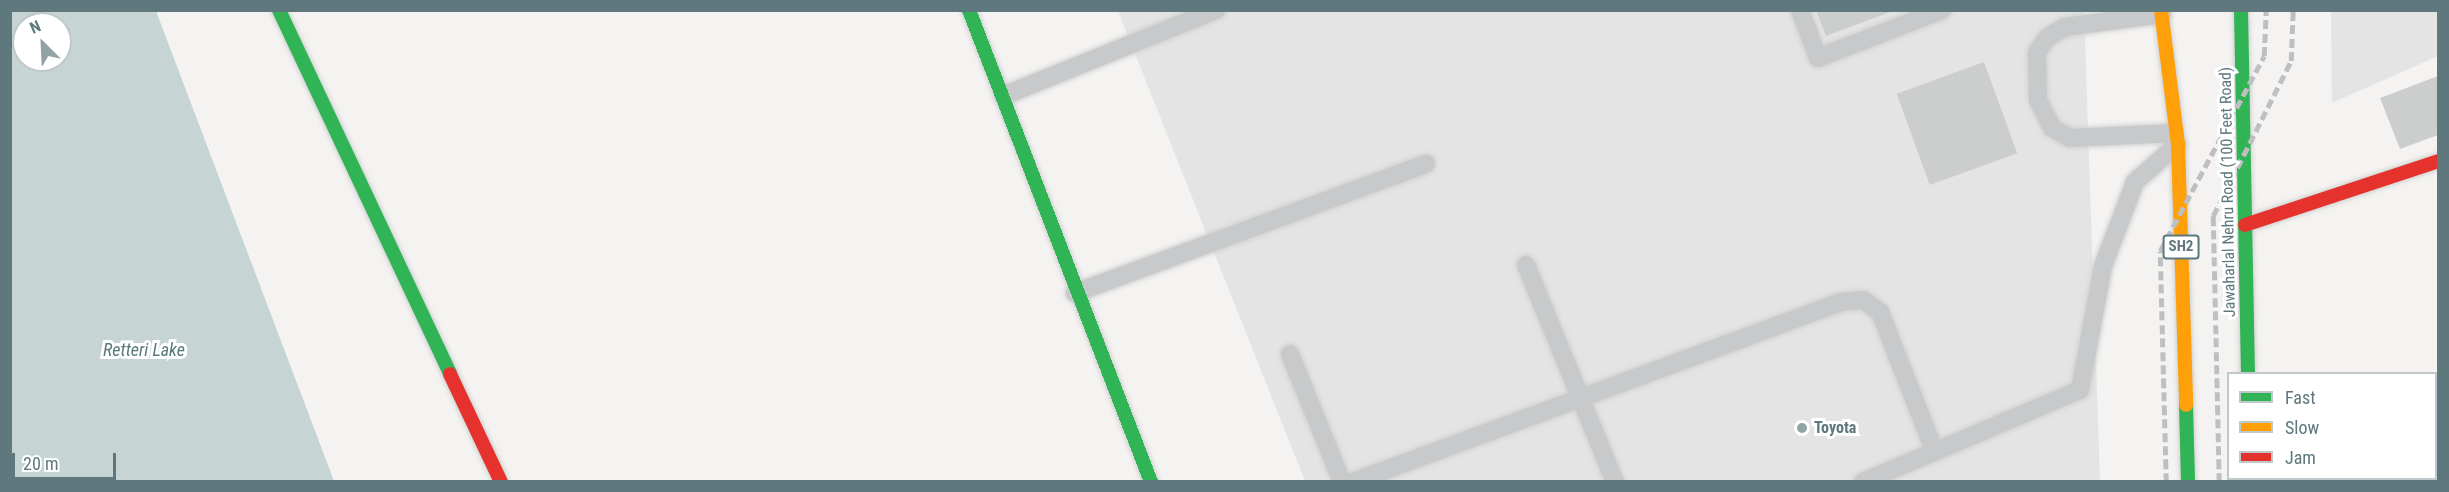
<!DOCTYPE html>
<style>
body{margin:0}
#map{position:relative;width:2449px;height:492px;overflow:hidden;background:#f4f3f1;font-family:"Roboto Condensed",sans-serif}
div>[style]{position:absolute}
.built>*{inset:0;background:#e3e4e3}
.water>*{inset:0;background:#c6d4d3}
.building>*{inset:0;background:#cccecd;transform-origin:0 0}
.roads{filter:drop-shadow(0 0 2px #d0d1d1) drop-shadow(0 0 2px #d0d1d1)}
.lane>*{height:18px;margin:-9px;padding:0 9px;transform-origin:9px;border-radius:9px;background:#c8c9ca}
.fast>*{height:14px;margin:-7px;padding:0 7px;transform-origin:7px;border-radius:7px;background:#30b455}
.slow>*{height:14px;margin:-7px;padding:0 7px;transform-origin:7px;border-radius:7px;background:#ff9f0a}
.jam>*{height:14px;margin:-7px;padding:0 7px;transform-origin:7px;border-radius:7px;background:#e5322d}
.rail>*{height:4.5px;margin-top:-2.25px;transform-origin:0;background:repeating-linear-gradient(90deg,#bebfc0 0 9px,transparent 0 13.5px)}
.dots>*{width:16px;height:16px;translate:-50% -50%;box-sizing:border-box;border:3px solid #fff;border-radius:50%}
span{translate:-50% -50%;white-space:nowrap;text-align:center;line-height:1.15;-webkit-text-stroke:6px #fff;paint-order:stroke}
.shield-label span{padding:2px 4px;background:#fff;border:2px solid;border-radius:4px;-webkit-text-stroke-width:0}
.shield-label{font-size:15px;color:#5e787d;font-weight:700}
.street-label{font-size:16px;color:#5e787d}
.poi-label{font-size:16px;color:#5e787d;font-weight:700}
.left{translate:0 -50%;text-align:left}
.water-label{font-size:18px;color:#597979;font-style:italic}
.frame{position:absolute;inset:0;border:12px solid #5e787d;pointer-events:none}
.legend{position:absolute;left:2227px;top:372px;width:210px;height:108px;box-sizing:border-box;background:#fff;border:2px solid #bfc9cb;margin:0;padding:8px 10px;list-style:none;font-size:18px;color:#5e787d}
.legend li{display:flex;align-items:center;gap:12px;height:30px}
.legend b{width:30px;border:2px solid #bfc9cb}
.north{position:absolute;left:12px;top:12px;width:60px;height:60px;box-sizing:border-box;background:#fff;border:2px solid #bfc9cb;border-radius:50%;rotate:336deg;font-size:16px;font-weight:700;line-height:24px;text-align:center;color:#5e787d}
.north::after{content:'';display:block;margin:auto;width:21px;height:27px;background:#92a3a6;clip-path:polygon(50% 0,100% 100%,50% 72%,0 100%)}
.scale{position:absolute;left:12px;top:453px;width:104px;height:27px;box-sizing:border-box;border:3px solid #5e787d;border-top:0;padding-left:8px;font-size:18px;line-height:21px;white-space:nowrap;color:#5e787d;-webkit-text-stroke:4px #fff;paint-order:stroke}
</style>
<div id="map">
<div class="built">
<div style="clip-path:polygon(1118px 11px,2084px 11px,2100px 481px,1305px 481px)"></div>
<div style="clip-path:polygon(2331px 11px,2438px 11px,2438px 56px,2332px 103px)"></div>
</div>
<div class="water">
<div style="clip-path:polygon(evenodd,10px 11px,156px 11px,334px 481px,11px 481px,10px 11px,24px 24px,60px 24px,60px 60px,24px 60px,24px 24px)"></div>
</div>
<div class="building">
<div style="clip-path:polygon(1816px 10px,1893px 10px,1893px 11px,1826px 36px)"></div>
<div style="left:1984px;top:62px;width:97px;height:93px;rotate:70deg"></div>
<div style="clip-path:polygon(2438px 76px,2438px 135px,2400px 149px,2380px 98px)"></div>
<div style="clip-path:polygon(2436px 432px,2438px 482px,2359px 482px,2436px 478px)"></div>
</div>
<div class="roads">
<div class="lane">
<div style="left:1800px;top:10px;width:51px;rotate:69.4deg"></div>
<div style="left:1818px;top:58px;width:133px;rotate:-21.2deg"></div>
<div style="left:2162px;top:14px;width:98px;rotate:172.4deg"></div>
<div style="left:2065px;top:27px;width:21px;rotate:149deg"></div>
<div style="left:2047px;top:38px;width:18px;rotate:124deg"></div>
<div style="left:2037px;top:53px;width:47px;rotate:88.8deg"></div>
<div style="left:2038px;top:100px;width:31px;rotate:63deg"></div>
<div style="left:2052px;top:128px;width:21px;rotate:29deg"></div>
<div style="left:2070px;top:138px;width:105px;rotate:-2.7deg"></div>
<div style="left:1003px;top:96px;width:230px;rotate:-22deg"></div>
<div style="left:1526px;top:265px;width:235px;rotate:67.7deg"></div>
<div style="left:1075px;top:293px;width:374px;rotate:-20.2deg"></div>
<div style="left:1290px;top:354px;width:138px;rotate:67.9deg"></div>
<div style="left:1353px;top:482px;width:520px;rotate:-20.25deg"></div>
<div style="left:1841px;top:302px;width:22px;rotate:-5deg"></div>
<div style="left:1863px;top:300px;width:21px;rotate:35deg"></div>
<div style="left:1880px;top:312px;width:150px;rotate:68.6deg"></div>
<div style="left:1863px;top:482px;width:236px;rotate:-23deg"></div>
<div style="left:2080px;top:390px;width:126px;rotate:-79.5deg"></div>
<div style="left:2103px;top:266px;width:90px;rotate:-69.1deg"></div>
<div style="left:2135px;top:182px;width:57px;rotate:-41.5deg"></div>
</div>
<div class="fast">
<div style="left:279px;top:10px;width:402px;rotate:64.8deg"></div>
<div style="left:969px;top:10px;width:506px;rotate:68.91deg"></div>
<div style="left:2241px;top:10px;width:364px;rotate:88.9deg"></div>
<div style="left:2186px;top:405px;width:77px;rotate:88.5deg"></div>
<div style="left:2250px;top:478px;width:4px;rotate:90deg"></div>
</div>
<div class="slow">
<div style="left:2161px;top:10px;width:135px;rotate:82.8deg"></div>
<div style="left:2178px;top:144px;width:261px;rotate:88.2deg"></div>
</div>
<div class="jam">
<div style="left:2245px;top:225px;width:203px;rotate:-18.3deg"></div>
<div style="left:450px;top:374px;width:119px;rotate:64.7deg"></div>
</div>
</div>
<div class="rail">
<div style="left:2166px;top:482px;width:231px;rotate:-91.5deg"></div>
<div style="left:2160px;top:251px;width:221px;rotate:-61.9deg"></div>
<div style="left:2264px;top:56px;width:46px;rotate:-87.5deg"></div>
<div style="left:2219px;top:482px;width:266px;rotate:-91.3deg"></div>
<div style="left:2213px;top:216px;width:174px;rotate:-63.3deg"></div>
<div style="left:2291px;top:61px;width:51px;rotate:-87.8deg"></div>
</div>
<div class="dots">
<div style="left:1802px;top:428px;background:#92a3a6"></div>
</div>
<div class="shield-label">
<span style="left:2181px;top:247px">SH2</span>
</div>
<div class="street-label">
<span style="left:2228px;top:192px;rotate:-91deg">Jawaharlal Nehru Road (100 Feet Road)</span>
</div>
<div class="poi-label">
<span class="left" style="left:1814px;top:428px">Toyota</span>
</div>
<div class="water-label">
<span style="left:144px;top:350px">Retteri Lake</span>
</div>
<div class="frame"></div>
<ul class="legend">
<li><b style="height:8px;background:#30b455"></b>Fast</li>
<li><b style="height:8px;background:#ff9f0a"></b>Slow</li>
<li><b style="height:8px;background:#e5322d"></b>Jam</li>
</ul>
<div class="north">N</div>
<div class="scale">20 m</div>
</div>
